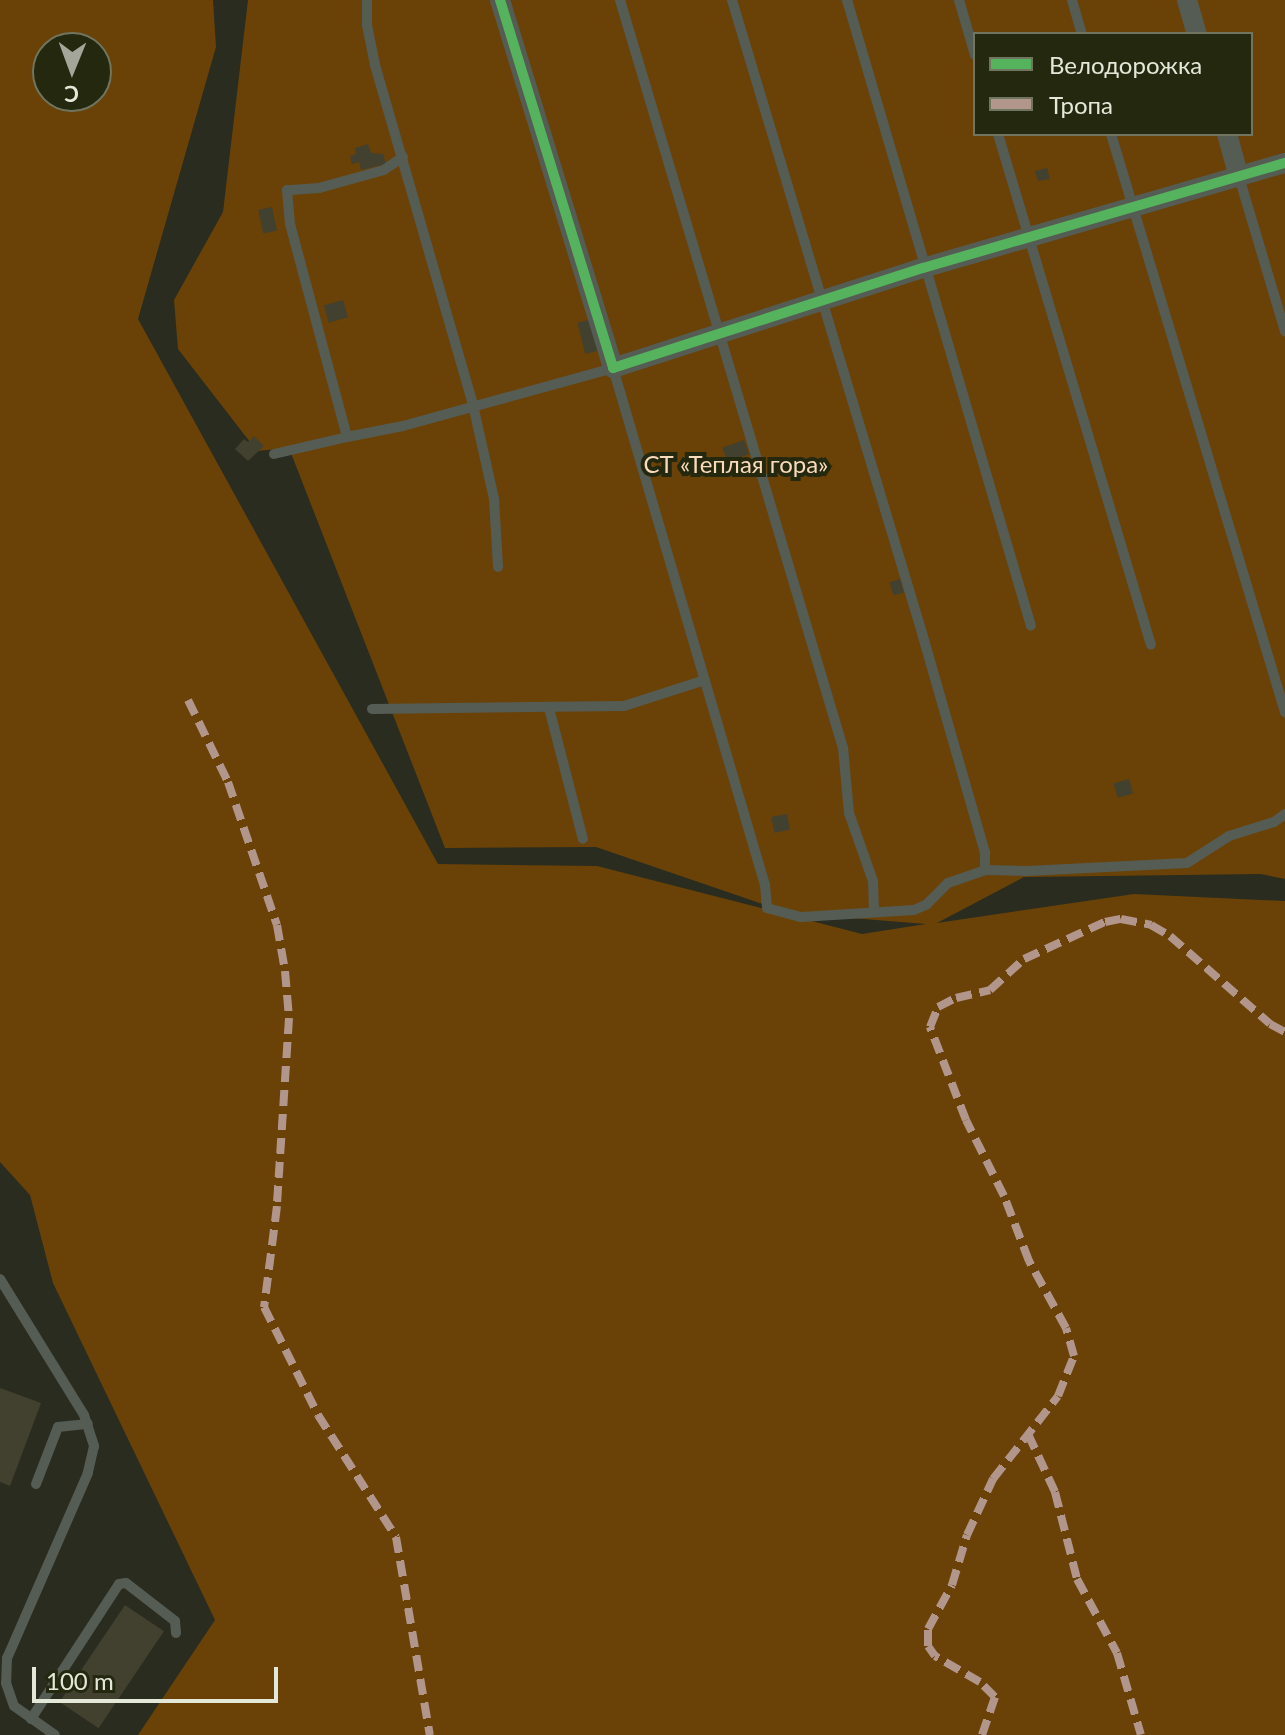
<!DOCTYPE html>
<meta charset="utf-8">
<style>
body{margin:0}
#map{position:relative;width:1285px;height:1735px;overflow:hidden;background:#292c1f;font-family:Lato,sans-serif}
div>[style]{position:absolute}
.green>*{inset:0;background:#6a4207}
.building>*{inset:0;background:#42402e;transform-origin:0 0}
.lane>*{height:10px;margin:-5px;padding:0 5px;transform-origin:5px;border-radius:5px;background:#555c54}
.street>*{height:20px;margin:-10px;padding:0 10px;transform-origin:10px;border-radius:10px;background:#555c54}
.quiet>*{height:8px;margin-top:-4px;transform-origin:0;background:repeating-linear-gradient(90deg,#b2968c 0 16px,transparent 0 24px)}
.cycleway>*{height:10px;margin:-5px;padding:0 5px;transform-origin:5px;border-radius:5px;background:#56b35d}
span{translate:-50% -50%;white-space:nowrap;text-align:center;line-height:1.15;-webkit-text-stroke:8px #23280f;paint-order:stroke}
.park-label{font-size:24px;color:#f9dabb}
.legend{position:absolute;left:973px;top:32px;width:280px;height:104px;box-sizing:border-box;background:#23280f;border:2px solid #707560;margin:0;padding:10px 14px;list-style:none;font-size:24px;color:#e4e8d9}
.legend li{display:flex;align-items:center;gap:16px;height:40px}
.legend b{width:40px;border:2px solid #707560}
.north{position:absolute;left:32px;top:32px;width:80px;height:80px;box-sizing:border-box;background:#23280f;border:2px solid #707560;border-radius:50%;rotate:181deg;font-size:22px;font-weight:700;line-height:32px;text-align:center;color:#e4e8d9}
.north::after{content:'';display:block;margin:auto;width:28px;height:36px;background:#a3a698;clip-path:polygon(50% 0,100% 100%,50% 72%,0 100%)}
.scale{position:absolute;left:32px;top:1667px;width:246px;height:36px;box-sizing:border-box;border:4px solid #e4e8d9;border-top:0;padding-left:10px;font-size:24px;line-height:28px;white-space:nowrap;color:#e4e8d9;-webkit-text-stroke:6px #23280f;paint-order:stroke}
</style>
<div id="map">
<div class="green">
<div style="clip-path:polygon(evenodd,0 0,213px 0,216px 47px,138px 319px,438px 864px,597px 866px,862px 934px,926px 924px,789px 913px,596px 847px,445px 848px,289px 448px,257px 451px,178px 349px,174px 300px,223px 212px,248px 0,1285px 0,1285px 879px,1261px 874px,1024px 877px,937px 923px,1134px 894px,1285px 901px,1285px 1735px,138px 1735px,215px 1620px,53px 1283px,30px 1195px,0 1162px,0 0,975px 34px,1251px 34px,1251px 134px,975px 134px,975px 34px,0 0,48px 48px,96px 48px,96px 96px,48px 96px,48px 48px)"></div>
</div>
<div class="building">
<div style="clip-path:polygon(368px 144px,371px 153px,383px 154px,386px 164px,361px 170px,359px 162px,352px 164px,350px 156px,356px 154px,355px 148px)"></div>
<div style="clip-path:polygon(1047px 168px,1050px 179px,1038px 181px,1035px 171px)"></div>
<div style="left:272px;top:207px;width:24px;height:14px;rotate:78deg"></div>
<div style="left:343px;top:300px;width:18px;height:20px;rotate:74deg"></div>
<div style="left:593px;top:319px;width:32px;height:16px;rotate:76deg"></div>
<div style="clip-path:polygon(254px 436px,264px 446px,248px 461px,235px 449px,244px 439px,248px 442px)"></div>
<div style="left:744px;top:440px;width:15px;height:23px;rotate:70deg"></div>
<div style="left:900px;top:579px;width:14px;height:11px;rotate:73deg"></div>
<div style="left:1129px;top:779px;width:15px;height:16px;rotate:74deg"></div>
<div style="left:787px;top:814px;width:16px;height:16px;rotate:79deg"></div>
<div style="clip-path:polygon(0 1388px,41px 1403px,10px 1486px,0 1482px)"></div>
<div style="left:125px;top:1605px;width:47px;height:117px;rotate:34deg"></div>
</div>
<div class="lane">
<div style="left:367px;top:0;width:25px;rotate:90deg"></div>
<div style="left:367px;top:25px;width:41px;rotate:78.7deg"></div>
<div style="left:375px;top:65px;width:354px;rotate:73.9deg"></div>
<div style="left:473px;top:405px;width:96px;rotate:77.4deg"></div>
<div style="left:494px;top:499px;width:68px;rotate:86.6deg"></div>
<div style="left:620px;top:0;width:781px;rotate:73.4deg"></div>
<div style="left:843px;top:748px;width:65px;rotate:84.7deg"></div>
<div style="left:849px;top:813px;width:72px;rotate:70.6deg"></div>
<div style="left:873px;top:881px;width:31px;rotate:88deg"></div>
<div style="left:732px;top:0;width:661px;rotate:73.29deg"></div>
<div style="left:922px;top:633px;width:228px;rotate:74deg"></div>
<div style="left:985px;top:852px;width:18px;rotate:90deg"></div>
<div style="left:847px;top:0;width:652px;rotate:73.62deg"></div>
<div style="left:959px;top:0;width:57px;rotate:73.8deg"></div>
<div style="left:1072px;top:0;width:35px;rotate:74deg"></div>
<div style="left:998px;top:134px;width:533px;rotate:73.33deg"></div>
<div style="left:1111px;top:134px;width:604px;rotate:73.25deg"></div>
<div style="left:403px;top:157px;width:23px;rotate:146deg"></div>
<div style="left:384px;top:170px;width:67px;rotate:164.5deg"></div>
<div style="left:319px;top:188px;width:32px;rotate:176deg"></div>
<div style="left:287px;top:190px;width:34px;rotate:85deg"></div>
<div style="left:290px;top:224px;width:220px;rotate:75deg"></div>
<div style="left:347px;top:437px;width:57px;rotate:-11.1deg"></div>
<div style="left:403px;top:426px;width:218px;rotate:-15.4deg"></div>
<div style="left:613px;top:368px;width:539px;rotate:73.62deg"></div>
<div style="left:765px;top:885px;width:23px;rotate:85deg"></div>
<div style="left:767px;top:908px;width:35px;rotate:15deg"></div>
<div style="left:801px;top:917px;width:113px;rotate:-3.5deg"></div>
<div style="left:914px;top:910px;width:13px;rotate:-23deg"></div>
<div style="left:926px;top:905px;width:31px;rotate:-45deg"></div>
<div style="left:948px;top:883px;width:39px;rotate:-19deg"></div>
<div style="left:985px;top:870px;width:42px;rotate:1.4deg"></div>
<div style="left:1027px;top:871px;width:160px;rotate:-2.9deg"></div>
<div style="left:1187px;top:863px;width:50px;rotate:-32.7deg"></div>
<div style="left:1229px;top:836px;width:47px;rotate:-17.3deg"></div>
<div style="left:1274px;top:822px;width:14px;rotate:-36deg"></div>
<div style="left:1239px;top:177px;width:161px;rotate:73.4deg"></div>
<div style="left:274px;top:454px;width:75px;rotate:-13.1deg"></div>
<div style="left:549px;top:708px;width:135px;rotate:75.5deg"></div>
<div style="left:372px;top:709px;width:252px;rotate:-0.7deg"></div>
<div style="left:624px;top:706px;width:85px;rotate:-17.8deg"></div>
<div style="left:0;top:1279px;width:160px;rotate:58.3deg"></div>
<div style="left:84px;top:1415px;width:33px;rotate:72deg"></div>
<div style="left:94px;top:1446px;width:28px;rotate:103deg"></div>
<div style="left:88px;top:1473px;width:202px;rotate:113.6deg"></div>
<div style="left:7px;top:1658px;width:25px;rotate:92deg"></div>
<div style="left:6px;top:1683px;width:24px;rotate:71deg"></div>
<div style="left:14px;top:1706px;width:50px;rotate:35.3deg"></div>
<div style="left:36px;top:1484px;width:61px;rotate:-68.9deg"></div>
<div style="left:58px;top:1427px;width:30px;rotate:-6deg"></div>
<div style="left:31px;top:1719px;width:161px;rotate:-56.9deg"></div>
<div style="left:119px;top:1584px;width:7px;rotate:-8deg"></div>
<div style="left:126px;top:1583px;width:62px;rotate:37.8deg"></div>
<div style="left:175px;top:1621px;width:12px;rotate:85deg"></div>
</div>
<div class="street">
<div style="left:500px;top:0;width:385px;rotate:72.9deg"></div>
<div style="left:613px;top:368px;width:326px;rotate:-17.9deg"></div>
<div style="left:923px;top:268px;width:377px;rotate:-16.2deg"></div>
<div style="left:1187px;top:0;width:35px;rotate:74deg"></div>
<div style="left:1227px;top:134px;width:45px;rotate:74.4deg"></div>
</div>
<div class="quiet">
<div style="left:188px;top:700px;width:91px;rotate:64deg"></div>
<div style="left:228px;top:782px;width:151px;rotate:71.1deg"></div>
<div style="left:277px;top:925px;width:47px;rotate:80.1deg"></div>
<div style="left:285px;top:971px;width:47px;rotate:85.1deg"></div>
<div style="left:289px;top:1018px;width:188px;rotate:93.7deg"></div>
<div style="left:277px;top:1206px;width:102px;rotate:97.3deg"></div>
<div style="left:264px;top:1307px;width:121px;rotate:63.4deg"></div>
<div style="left:318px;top:1415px;width:145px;rotate:57.4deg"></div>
<div style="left:396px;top:1537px;width:201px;rotate:80.3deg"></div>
<div style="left:1028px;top:1434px;width:64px;rotate:65deg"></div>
<div style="left:1055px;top:1492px;width:90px;rotate:75.8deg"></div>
<div style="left:1077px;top:1579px;width:84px;rotate:61.6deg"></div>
<div style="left:1117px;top:1653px;width:85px;rotate:73.7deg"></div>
<div style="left:982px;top:1735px;width:40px;rotate:-71.1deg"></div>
<div style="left:995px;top:1697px;width:21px;rotate:-135deg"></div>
<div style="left:980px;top:1682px;width:52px;rotate:-150deg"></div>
<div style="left:935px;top:1656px;width:12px;rotate:-125deg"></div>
<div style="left:928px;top:1646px;width:17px;rotate:-90deg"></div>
<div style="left:928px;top:1629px;width:50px;rotate:-61.4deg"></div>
<div style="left:952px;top:1585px;width:52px;rotate:-73.3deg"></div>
<div style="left:967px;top:1535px;width:62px;rotate:-65.1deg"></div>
<div style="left:993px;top:1479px;width:105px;rotate:-51.9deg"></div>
<div style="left:1058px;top:1396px;width:43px;rotate:-68.2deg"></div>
<div style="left:1074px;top:1356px;width:29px;rotate:-106deg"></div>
<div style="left:1066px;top:1328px;width:77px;rotate:-118.9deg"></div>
<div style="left:1029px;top:1261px;width:70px;rotate:-111deg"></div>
<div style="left:1004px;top:1196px;width:85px;rotate:-116.6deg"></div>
<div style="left:966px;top:1120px;width:100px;rotate:-111.2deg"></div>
<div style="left:930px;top:1027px;width:22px;rotate:-68deg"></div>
<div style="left:938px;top:1007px;width:20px;rotate:-27deg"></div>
<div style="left:956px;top:998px;width:35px;rotate:-13deg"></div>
<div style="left:990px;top:990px;width:46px;rotate:-42.4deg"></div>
<div style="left:1024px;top:959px;width:89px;rotate:-24.6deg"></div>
<div style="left:1105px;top:922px;width:16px;rotate:-11deg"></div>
<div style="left:1121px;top:919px;width:31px;rotate:11deg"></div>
<div style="left:1151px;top:925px;width:22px;rotate:30deg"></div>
<div style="left:1170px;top:936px;width:133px;rotate:41.3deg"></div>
<div style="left:1270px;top:1024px;width:17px;rotate:28deg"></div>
</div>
<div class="cycleway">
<div style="left:500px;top:0;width:385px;rotate:72.9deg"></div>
<div style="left:613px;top:368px;width:326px;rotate:-17.9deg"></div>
<div style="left:923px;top:268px;width:377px;rotate:-16.2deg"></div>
</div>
<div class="park-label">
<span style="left:736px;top:464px">СТ «Теплая гора»</span>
</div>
<ul class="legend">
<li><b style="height:10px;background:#56b35d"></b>Велодорожка</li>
<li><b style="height:10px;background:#b2968c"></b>Тропа</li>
</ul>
<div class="north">С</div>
<div class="scale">100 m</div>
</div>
